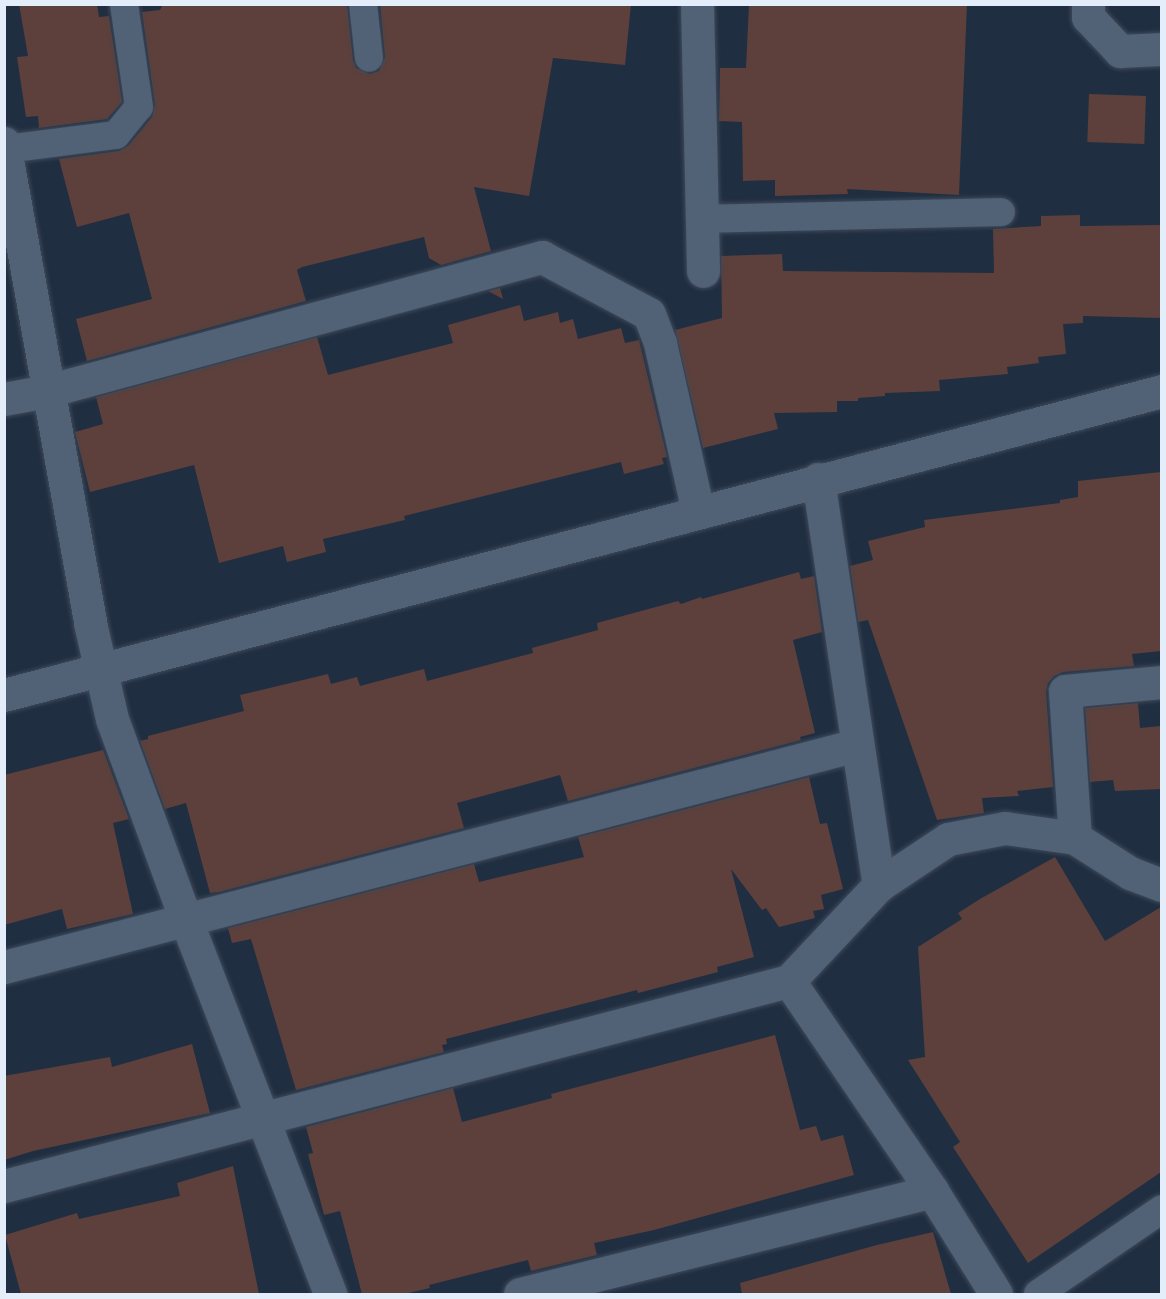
<!DOCTYPE html>
<style>
body{margin:0}
#map{position:relative;width:1166px;height:1299px;overflow:hidden;background:#202e41;font-family:Raleway,sans-serif}
div>[style]{position:absolute}
.building>*{inset:0;background:#5d403c;transform-origin:0 0}
.roads{filter:drop-shadow(0 0 2px #3e4a5a) drop-shadow(0 0 2px #3e4a5a)}
.lane>*{height:28px;margin:-14px;padding:0 14px;transform-origin:14px;border-radius:14px;background:#516176}
.street>*{height:33px;margin:-16.5px;padding:0 16.5px;transform-origin:16.5px;border-radius:16.5px;background:#516176}
.secondary>*{height:33px;margin:-16.5px;padding:0 16.5px;transform-origin:16.5px;border-radius:16.5px;background:#516176}
span{translate:-50% -50%;white-space:nowrap;text-align:center;line-height:1.15;-webkit-text-stroke:6px #10161e;paint-order:stroke}
.frame{position:absolute;inset:0;border:6px solid #e4eefa;pointer-events:none}
</style>
<div id="map">
<div class="building">
<div style="clip-path:polygon(19px 4px,97px 4px,99px 17px,109px 16px,122px 102px,107px 119px,39px 128px,38px 116px,26px 117px,17px 57px,28px 56px)"></div>
<div style="clip-path:polygon(163px 4px,347px 4px,353px 60px,356px 68px,370px 74px,379px 71px,385px 57px,380px 4px,631px 4px,625px 65px,553px 58px,529px 196px,474px 187px,491px 251px,441px 265px,429px 258px,424px 237px,302px 267px,297px 270px,306px 301px,87px 361px,76px 319px,152px 299px,129px 213px,77px 227px,59px 159px,119px 151px,129px 145px,152px 117px,155px 105px,142px 12px,160px 10px)"></div>
<div style="clip-path:polygon(749px 4px,967px 4px,959px 195px,847px 189px,848px 194px,775px 196px,775px 180px,743px 181px,742px 122px,719px 121px,720px 68px,746px 68px)"></div>
<div style="left:1089px;top:94px;width:57px;height:48px;rotate:2deg"></div>
<div style="clip-path:polygon(1080px 215px,1080px 226px,1161px 225px,1161px 318px,1083px 316px,1083px 323px,1063px 324px,1066px 354px,1038px 357px,1039px 363px,1007px 367px,1008px 374px,939px 380px,940px 391px,885px 393px,885px 396px,858px 398px,858px 401px,837px 401px,837px 412px,774px 413px,778px 429px,703px 448px,675px 330px,722px 318px,721px 256px,782px 254px,783px 271px,994px 273px,993px 229px,1041px 226px,1041px 216px)"></div>
<div style="clip-path:polygon(500px 288px,503px 299px,488px 291px)"></div>
<div style="clip-path:polygon(520px 305px,524px 321px,558px 312px,560px 323px,573px 319px,578px 339px,621px 328px,625px 343px,639px 340px,667px 457px,662px 458px,664px 464px,624px 474px,621px 462px,404px 516px,405px 520px,323px 539px,326px 552px,287px 562px,283px 546px,219px 563px,194px 465px,90px 492px,75px 432px,103px 424px,96px 397px,317px 337px,328px 375px,453px 343px,448px 325px)"></div>
<div style="clip-path:polygon(1161px 472px,1161px 651px,1132px 654px,1134px 666px,1063px 672px,1054px 676px,1048px 683px,1046px 692px,1053px 787px,1017px 791px,1019px 796px,982px 798px,984px 813px,937px 820px,868px 620px,858px 622px,850px 566px,873px 560px,868px 541px,925px 527px,924px 520px,1060px 503px,1060px 500px,1078px 497px,1078px 481px)"></div>
<div style="clip-path:polygon(799px 572px,801px 579px,814px 576px,822px 632px,793px 640px,815px 733px,800px 737px,801px 740px,568px 801px,560px 775px,457px 803px,464px 828px,219px 892px,210px 893px,186px 803px,165px 809px,140px 741px,148px 739px,148px 736px,244px 711px,240px 695px,328px 674px,331px 684px,357px 677px,360px 686px,424px 669px,427px 681px,533px 653px,532px 648px,598px 630px,597px 623px,678px 601px,681px 604px,701px 597px,702px 599px)"></div>
<div style="clip-path:polygon(1138px 703px,1140px 728px,1161px 726px,1161px 789px,1115px 791px,1113px 780px,1090px 782px,1085px 708px)"></div>
<div style="clip-path:polygon(103px 750px,129px 819px,113px 823px,133px 914px,67px 929px,62px 909px,4px 925px,4px 775px)"></div>
<div style="clip-path:polygon(809px 777px,820px 824px,827px 823px,843px 889px,821px 895px,824px 909px,813px 911px,815px 918px,779px 927px,766px 908px,762px 910px,731px 869px,754px 957px,717px 967px,718px 972px,638px 993px,637px 990px,446px 1039px,447px 1044px,442px 1045px,444px 1052px,296px 1090px,251px 939px,232px 943px,228px 928px,474px 864px,479px 882px,584px 857px,578px 837px)"></div>
<div style="clip-path:polygon(1055px 857px,1105px 941px,1161px 907px,1161px 1172px,1028px 1263px,953px 1147px,960px 1142px,908px 1060px,925px 1057px,918px 947px,962px 919px,958px 913px,980px 899px)"></div>
<div style="clip-path:polygon(775px 1035px,800px 1130px,816px 1126px,821px 1141px,843px 1135px,854px 1175px,654px 1230px,594px 1243px,597px 1255px,531px 1271px,528px 1260px,429px 1285px,430px 1288px,404px 1294px,362px 1294px,340px 1211px,324px 1215px,308px 1154px,313px 1153px,306px 1127px,453px 1088px,462px 1122px,552px 1098px,551px 1094px)"></div>
<div style="clip-path:polygon(192px 1044px,210px 1113px,33px 1151px,4px 1160px,4px 1076px,110px 1057px,112px 1067px)"></div>
<div style="clip-path:polygon(233px 1166px,259px 1294px,21px 1294px,5px 1235px,77px 1213px,79px 1219px,180px 1196px,177px 1183px)"></div>
<div style="clip-path:polygon(933px 1232px,951px 1294px,742px 1294px,740px 1283px,877px 1245px)"></div>
</div>
<div class="roads">
<div class="lane">
<div style="left:363px;top:4px;width:54px;rotate:83.7deg"></div>
<div style="left:6px;top:149px;width:111px;rotate:-7.3deg"></div>
<div style="left:116px;top:135px;width:36px;rotate:-51deg"></div>
<div style="left:139px;top:107px;width:104px;rotate:-98.3deg"></div>
<div style="left:700px;top:219px;width:301px;rotate:-1.3deg"></div>
<div style="left:1038px;top:1294px;width:150px;rotate:-34.4deg"></div>
</div>
<div class="street">
<div style="left:697px;top:4px;width:267px;rotate:88.7deg"></div>
<div style="left:1088px;top:4px;width:13px;rotate:90deg"></div>
<div style="left:1088px;top:17px;width:47px;rotate:46.7deg"></div>
<div style="left:1120px;top:51px;width:42px;rotate:-2.7deg"></div>
<div style="left:4px;top:399px;width:44px;rotate:-10.5deg"></div>
<div style="left:47px;top:391px;width:513px;rotate:-15.15deg"></div>
<div style="left:542px;top:257px;width:121px;rotate:28deg"></div>
<div style="left:649px;top:314px;width:31px;rotate:69deg"></div>
<div style="left:660px;top:343px;width:172px;rotate:77.3deg"></div>
<div style="left:818px;top:479px;width:411px;rotate:81.5deg"></div>
<div style="left:879px;top:885px;width:132px;rotate:133.2deg"></div>
<div style="left:789px;top:981px;width:254px;rotate:55.7deg"></div>
<div style="left:932px;top:1191px;width:121px;rotate:58.1deg"></div>
<div style="left:1075px;top:838px;width:147px;rotate:-93.9deg"></div>
<div style="left:1065px;top:691px;width:97px;rotate:-5.3deg"></div>
<div style="left:879px;top:885px;width:83px;rotate:-33.7deg"></div>
<div style="left:948px;top:839px;width:58px;rotate:-10.9deg"></div>
<div style="left:1005px;top:828px;width:71px;rotate:8.1deg"></div>
<div style="left:1075px;top:838px;width:65px;rotate:32.5deg"></div>
<div style="left:1130px;top:873px;width:34px;rotate:21deg"></div>
<div style="left:4px;top:967px;width:881px;rotate:-14.59deg"></div>
<div style="left:4px;top:1186px;width:811px;rotate:-14.64deg"></div>
<div style="left:520px;top:1294px;width:425px;rotate:-14deg"></div>
</div>
<div class="secondary">
<div style="left:4px;top:143px;width:488px;rotate:79.8deg"></div>
<div style="left:90px;top:623px;width:98px;rotate:77.1deg"></div>
<div style="left:112px;top:719px;width:214px;rotate:69.8deg"></div>
<div style="left:186px;top:920px;width:401px;rotate:68.9deg"></div>
<div style="left:4px;top:695px;width:1197px;rotate:-14.71deg"></div>
</div>
</div>
<div class="frame"></div>
</div>
